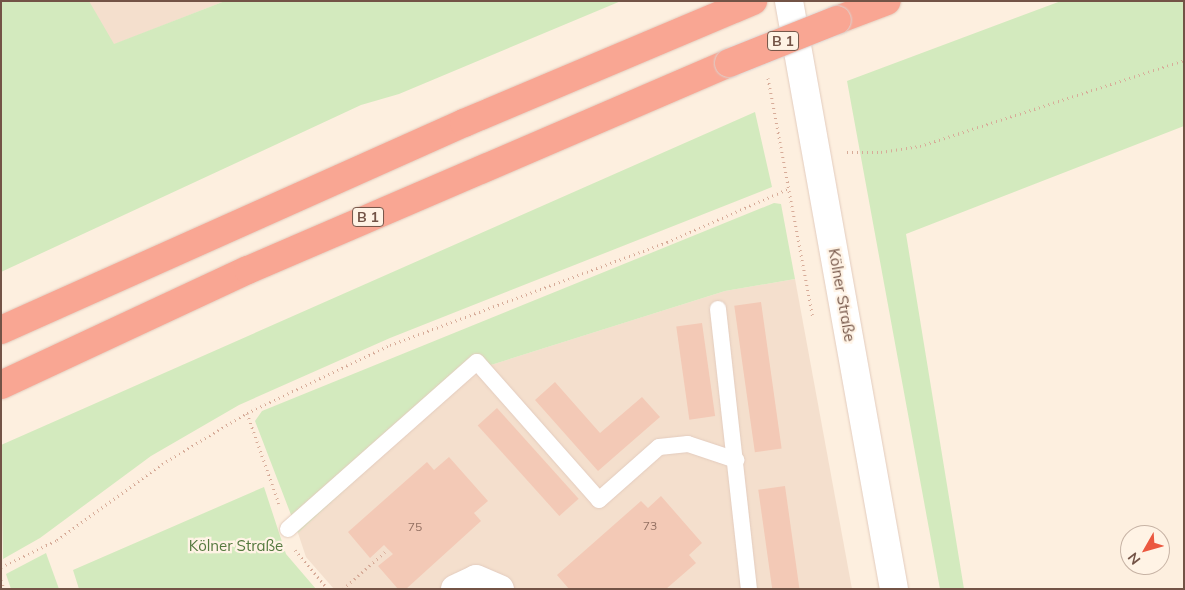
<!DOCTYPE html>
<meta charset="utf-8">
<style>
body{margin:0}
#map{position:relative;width:1185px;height:590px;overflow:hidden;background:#fdefdf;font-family:Mulish,sans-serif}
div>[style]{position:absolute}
.residential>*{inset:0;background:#f4dfcd}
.green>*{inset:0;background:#d3eabe}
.building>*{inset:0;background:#f3c9b6;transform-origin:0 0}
.path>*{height:3px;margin-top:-1.5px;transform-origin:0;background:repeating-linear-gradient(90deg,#d7ac99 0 1px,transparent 0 5px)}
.roads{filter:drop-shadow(0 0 1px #e3ccbe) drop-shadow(0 0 1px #e3ccbe)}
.lane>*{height:16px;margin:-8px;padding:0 8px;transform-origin:8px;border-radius:8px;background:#fff}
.street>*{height:28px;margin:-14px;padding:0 14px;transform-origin:14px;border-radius:14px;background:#fff}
.secondary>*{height:28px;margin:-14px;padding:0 14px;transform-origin:14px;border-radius:14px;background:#fff}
.highway>*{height:28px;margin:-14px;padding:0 14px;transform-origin:14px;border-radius:14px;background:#f9a693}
.bridges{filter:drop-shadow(0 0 1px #dbd2cf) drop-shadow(0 0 1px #dbd2cf)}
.highway-bridge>*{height:28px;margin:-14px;padding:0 14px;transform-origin:14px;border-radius:14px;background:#f9a693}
span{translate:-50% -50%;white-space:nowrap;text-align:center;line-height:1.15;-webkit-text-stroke:4.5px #fff3e5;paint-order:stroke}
.number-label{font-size:12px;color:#937062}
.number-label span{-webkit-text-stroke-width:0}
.shield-label span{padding:1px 4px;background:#fff3e5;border:1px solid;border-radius:4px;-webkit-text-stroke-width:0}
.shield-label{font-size:14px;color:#735346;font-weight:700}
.street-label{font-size:15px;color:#735346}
.park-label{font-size:15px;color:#54793e}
.frame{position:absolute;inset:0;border:2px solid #735346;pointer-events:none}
.north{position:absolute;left:1120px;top:525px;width:50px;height:50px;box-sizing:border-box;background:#fff3e5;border:1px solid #c7b3a5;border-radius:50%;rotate:232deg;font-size:14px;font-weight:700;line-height:20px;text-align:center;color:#735346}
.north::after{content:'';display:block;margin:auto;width:18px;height:22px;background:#eb5840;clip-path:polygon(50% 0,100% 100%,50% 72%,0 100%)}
</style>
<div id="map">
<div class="residential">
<div style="clip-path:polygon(88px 1px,225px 1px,113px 45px)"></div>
<div style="clip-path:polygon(795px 279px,852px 589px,334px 589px,306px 557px,298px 533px,475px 370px,725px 291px)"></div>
</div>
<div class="green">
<div style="clip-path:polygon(1px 1px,89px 1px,114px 44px,225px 1px,621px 1px,399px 94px,361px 105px,1px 272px)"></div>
<div style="clip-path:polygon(1061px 1px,1184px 1px,1184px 126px,906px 234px,964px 589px,940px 589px,847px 81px)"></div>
<div style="clip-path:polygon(755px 112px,772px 187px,390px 338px,239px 405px,151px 456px,40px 538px,3px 559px,1px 445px)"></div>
<div style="clip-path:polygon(774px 203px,781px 204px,795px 279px,725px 291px,475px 370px,298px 533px,255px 421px,262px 411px)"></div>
<div style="clip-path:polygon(264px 487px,286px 554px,316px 589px,79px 589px,73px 570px)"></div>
<div style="clip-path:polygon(46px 553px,59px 589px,11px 589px,6px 574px)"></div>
</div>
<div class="building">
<div style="left:761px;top:302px;width:148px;height:27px;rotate:82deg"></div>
<div style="left:702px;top:323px;width:94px;height:26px;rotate:82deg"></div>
<div style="clip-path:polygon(555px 382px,600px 433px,642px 397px,660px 417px,598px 471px,535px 400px)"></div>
<div style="left:497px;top:408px;width:122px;height:26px;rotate:48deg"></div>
<div style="clip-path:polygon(449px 457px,488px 501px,474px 513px,481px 521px,406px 589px,398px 589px,378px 566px,393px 554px,384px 545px,370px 558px,348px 532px,427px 462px,434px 470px)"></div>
<div style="left:785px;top:486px;width:104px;height:27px;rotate:82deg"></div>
<div style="clip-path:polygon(661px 496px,702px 543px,689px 555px,696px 563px,666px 589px,569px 589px,557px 575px,641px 501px,648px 508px)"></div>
</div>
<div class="path">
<div style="left:768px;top:78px;width:244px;rotate:79.4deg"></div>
<div style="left:847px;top:152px;width:34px"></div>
<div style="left:881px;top:152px;width:39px;rotate:-9deg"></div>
<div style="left:920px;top:146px;width:278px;rotate:-18deg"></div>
<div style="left:247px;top:413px;width:96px;rotate:70.6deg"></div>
<div style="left:295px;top:550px;width:51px;rotate:49.8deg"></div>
<div style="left:1px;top:567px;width:62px;rotate:-25.7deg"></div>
<div style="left:57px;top:540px;width:130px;rotate:-35.9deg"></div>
<div style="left:162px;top:464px;width:99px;rotate:-31deg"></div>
<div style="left:247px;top:413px;width:158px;rotate:-25.4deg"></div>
<div style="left:390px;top:345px;width:296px;rotate:-20.4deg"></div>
<div style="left:667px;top:242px;width:132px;rotate:-23.7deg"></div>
<div style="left:1px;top:580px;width:9px;rotate:72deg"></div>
<div style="left:343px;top:589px;width:60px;rotate:-41.6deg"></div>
</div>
<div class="roads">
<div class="lane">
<div style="left:718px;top:309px;width:282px;rotate:83.7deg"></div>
<div style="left:288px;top:529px;width:252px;rotate:-41.5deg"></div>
<div style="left:477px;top:362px;width:184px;rotate:48.5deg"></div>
<div style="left:599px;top:500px;width:80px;rotate:-41.5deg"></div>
<div style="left:659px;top:447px;width:29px;rotate:-6deg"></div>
<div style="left:688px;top:444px;width:51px;rotate:18.4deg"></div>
</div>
<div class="street">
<div style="left:455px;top:589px;width:23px;rotate:-25deg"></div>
<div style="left:476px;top:579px;width:26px;rotate:23deg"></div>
</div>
<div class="secondary">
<div style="left:789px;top:1px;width:597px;rotate:79.88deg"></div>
</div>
<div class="highway">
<div style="left:837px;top:20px;width:53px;rotate:-20.8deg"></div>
<div style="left:1px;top:330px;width:507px;rotate:-24.09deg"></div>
<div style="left:464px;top:123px;width:314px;rotate:-22.9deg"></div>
<div style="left:1px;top:385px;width:272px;rotate:-25deg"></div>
<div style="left:248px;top:270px;width:524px;rotate:-23.28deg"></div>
</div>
</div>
<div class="bridges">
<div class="highway-bridge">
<div style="left:729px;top:63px;width:116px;rotate:-21.7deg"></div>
</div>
</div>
<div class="number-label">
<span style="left:650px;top:526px">73</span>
<span style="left:415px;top:527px">75</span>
</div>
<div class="shield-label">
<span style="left:783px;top:41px">B 1</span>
<span style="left:368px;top:217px">B 1</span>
</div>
<div class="street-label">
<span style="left:842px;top:295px;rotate:80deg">Kölner Straße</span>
</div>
<div class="park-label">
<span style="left:236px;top:546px">Kölner Straße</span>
</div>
<div class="frame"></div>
<div class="north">N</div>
</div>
